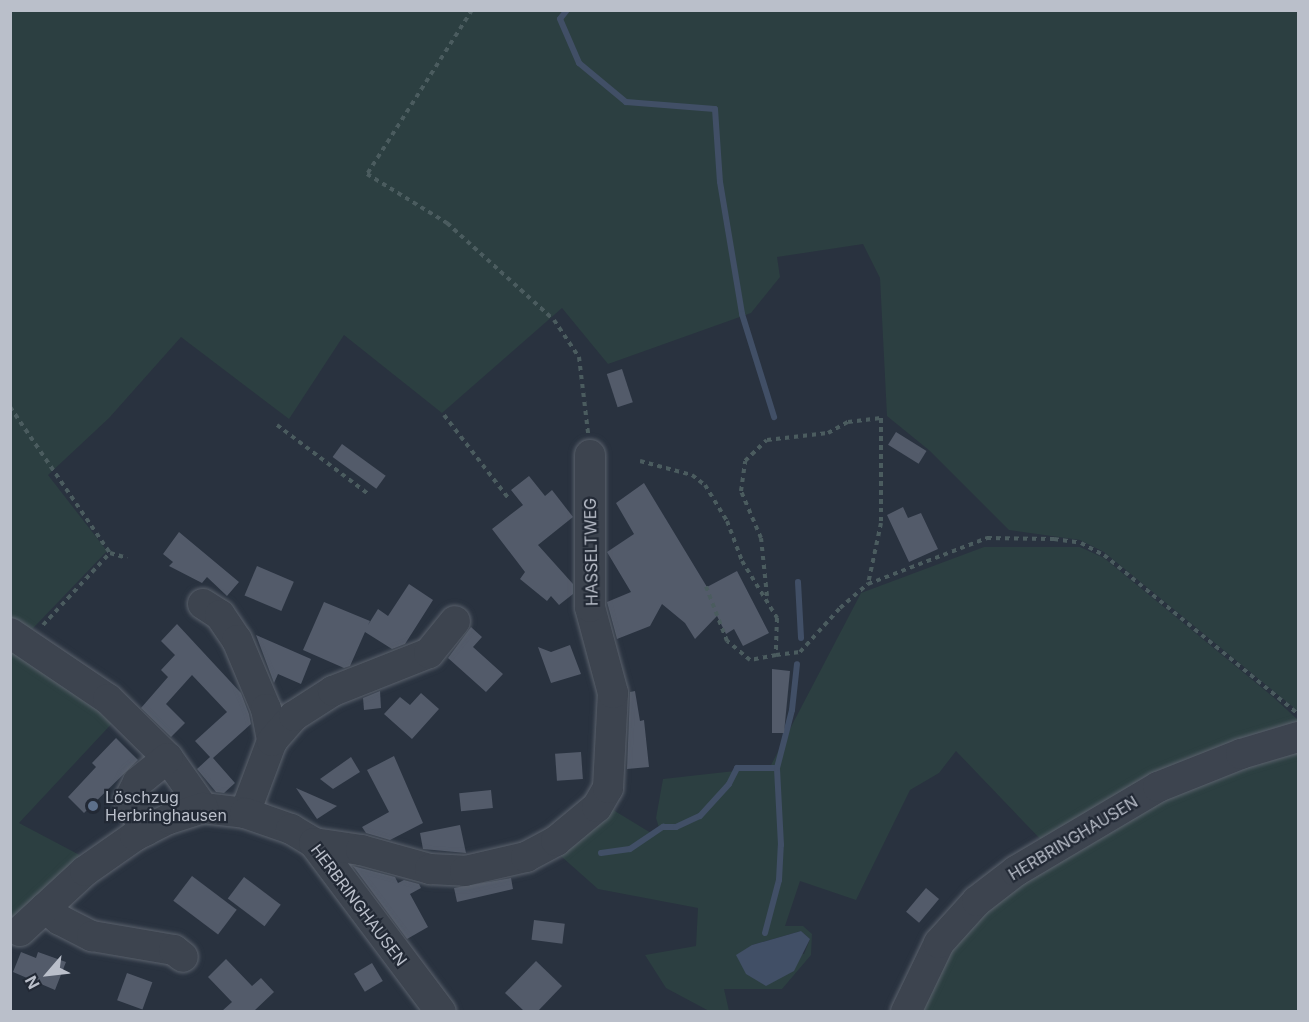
<!DOCTYPE html>
<meta charset="utf-8">
<style>
body{margin:0}
#map{position:relative;width:1309px;height:1022px;overflow:hidden;background:#29323f;font-family:Inter,sans-serif}
div>[style]{position:absolute}
.green>*{inset:0;background:#2c3f41}
.water>*{inset:0;background:#414f66}
.stream>*{height:6px;margin:-3px;padding:0 3px;transform-origin:3px;border-radius:3px;background:#414f66}
.building>*{inset:0;background:#535b6a;transform-origin:0 0}
.path>*{height:4px;margin-top:-2px;transform-origin:0;background:repeating-linear-gradient(90deg,#4b5c5f 0 4.5px,transparent 0 9px)}
.roads{filter:drop-shadow(0 0 2px #5b626d) drop-shadow(0 0 2px #5b626d)}
.minor>*{height:30px;margin:-15px;padding:0 15px;transform-origin:15px;border-radius:15px;background:#3d444f}
.dots>*{width:16px;height:16px;translate:-50% -50%;box-sizing:border-box;border:3px solid #222935;border-radius:50%}
span{translate:-50% -50%;white-space:nowrap;text-align:center;line-height:1.15;-webkit-text-stroke:4.5px #222935;paint-order:stroke}
.street-label{font-size:16px;color:#babfca}
.poi-label{font-size:16px;color:#babfca}
.left{translate:0 -50%;text-align:left}
.frame{position:absolute;inset:0;border:12px solid #babfca;pointer-events:none}
.north{position:absolute;left:18px;top:944px;width:60px;height:60px;-webkit-text-stroke:4px #222935;paint-order:stroke;rotate:242deg;font-size:16px;font-weight:700;line-height:24px;text-align:center;color:#babfca}
.north::after{content:'';display:block;margin:auto;width:21px;height:27px;background:#babfca;clip-path:polygon(50% 0,100% 100%,50% 72%,0 100%)}
</style>
<div id="map">
<div class="green">
<div style="clip-path:polygon(10px 11px,1298px 11px,1298px 711px,1104px 552px,1080px 540px,1009px 530px,930px 451px,887px 416px,880px 278px,863px 244px,777px 257px,780px 277px,751px 313px,608px 364px,562px 308px,442px 413px,344px 335px,289px 419px,181px 337px,109px 418px,48px 475px,107px 551px,16px 646px,117px 718px,19px 823px,91px 861px,21px 922px,11px 917px)"></div>
<div style="clip-path:polygon(evenodd,984px 547px,1080px 547px,1104px 558px,1272px 696px,1298px 720px,1298px 731px,1047px 846px,956px 751px,939px 773px,910px 790px,856px 900px,800px 881px,785px 926px,803px 926px,812px 934px,811px 955px,782px 989px,724px 989px,729px 1011px,709px 1011px,666px 988px,645px 955px,696px 946px,698px 908px,598px 889px,553px 849px,605px 805px,651px 833px,659px 828px,656px 818px,663px 779px,770px 767px,861px 593px,984px 547px,801px 931px,810px 939px,804px 954px,752px 945px,801px 931px)"></div>
<div style="clip-path:polygon(1298px 746px,1298px 1011px,914px 1012px,963px 922px,1102px 823px)"></div>
</div>
<div class="water">
<div style="clip-path:polygon(801px 931px,810px 939px,794px 971px,766px 986px,746px 974px,736px 955px,752px 945px)"></div>
</div>
<div class="stream">
<div style="left:567px;top:10px;width:11px;rotate:128deg"></div>
<div style="left:560px;top:19px;width:48px;rotate:66.6deg"></div>
<div style="left:579px;top:63px;width:61px;rotate:39.7deg"></div>
<div style="left:626px;top:102px;width:89px;rotate:4.5deg"></div>
<div style="left:715px;top:109px;width:73px;rotate:86.1deg"></div>
<div style="left:720px;top:182px;width:134px;rotate:80.5deg"></div>
<div style="left:742px;top:314px;width:108px;rotate:72.7deg"></div>
<div style="left:798px;top:582px;width:56px;rotate:86.9deg"></div>
<div style="left:601px;top:853px;width:29px;rotate:-8deg"></div>
<div style="left:630px;top:849px;width:40px;rotate:-34deg"></div>
<div style="left:663px;top:827px;width:13px"></div>
<div style="left:676px;top:827px;width:26px;rotate:-25deg"></div>
<div style="left:700px;top:816px;width:43px;rotate:-47.8deg"></div>
<div style="left:729px;top:784px;width:18px;rotate:-63deg"></div>
<div style="left:737px;top:768px;width:40px"></div>
<div style="left:765px;top:933px;width:55px;rotate:-75.2deg"></div>
<div style="left:779px;top:880px;width:35px;rotate:-87deg"></div>
<div style="left:781px;top:845px;width:77px;rotate:-93deg"></div>
<div style="left:777px;top:768px;width:60px;rotate:-75.5deg"></div>
<div style="left:792px;top:710px;width:46px;rotate:-83.8deg"></div>
</div>
<div class="building">
<div style="left:622px;top:369px;width:35px;height:16px;rotate:72deg"></div>
<div style="left:896px;top:432px;width:36px;height:15px;rotate:32deg"></div>
<div style="left:342px;top:444px;width:54px;height:16px;rotate:36deg"></div>
<div style="clip-path:polygon(529px 476px,545px 496px,552px 490px,573px 517px,538px 545px,573px 584px,573px 594px,559px 605px,551px 596px,547px 601px,520px 579px,525px 572px,492px 529px,523px 505px,511px 490px)"></div>
<div style="clip-path:polygon(644px 483px,707px 587px,737px 571px,769px 633px,743px 646px,734px 629px,726px 634px,717px 616px,695px 639px,685px 623px,662px 604px,650px 626px,617px 639px,607px 602px,631px 592px,607px 552px,634px 534px,616px 503px)"></div>
<div style="clip-path:polygon(903px 507px,908px 518px,921px 513px,938px 549px,909px 562px,887px 515px)"></div>
<div style="clip-path:polygon(179px 532px,239px 582px,227px 596px,207px 577px,202px 583px,169px 566px,173px 562px,163px 554px)"></div>
<div style="left:257px;top:566px;width:40px;height:32px;rotate:23deg"></div>
<div style="clip-path:polygon(409px 584px,433px 600px,405px 644px,392px 649px,365px 632px,350px 666px,344px 668px,303px 650px,324px 602px,370px 621px,368px 625px,378px 609px,388px 616px)"></div>
<div style="clip-path:polygon(177px 624px,241px 693px,249px 714px,251px 724px,213px 758px,235px 783px,224px 793px,216px 792px,197px 769px,210px 757px,195px 741px,227px 712px,192px 675px,166px 704px,185px 723px,171px 737px,141px 708px,168px 677px,161px 670px,175px 655px,161px 641px)"></div>
<div style="clip-path:polygon(471px 627px,482px 637px,473px 647px,503px 674px,486px 692px,448px 658px)"></div>
<div style="clip-path:polygon(256px 635px,311px 659px,301px 684px,278px 674px,274px 683px)"></div>
<div style="clip-path:polygon(570px 645px,581px 674px,551px 683px,538px 647px,551px 652px)"></div>
<div style="clip-path:polygon(772px 669px,790px 671px,784px 733px,772px 733px)"></div>
<div style="clip-path:polygon(380px 691px,381px 708px,364px 710px,363px 698px)"></div>
<div style="clip-path:polygon(635px 691px,640px 721px,644px 720px,649px 767px,627px 769px,630px 692px)"></div>
<div style="clip-path:polygon(421px 693px,439px 709px,412px 739px,384px 714px,400px 697px,410px 705px)"></div>
<div style="clip-path:polygon(116px 738px,138px 760px,84px 813px,68px 797px,96px 767px,92px 763px)"></div>
<div style="left:581px;top:752px;width:27px;height:26px;rotate:86deg"></div>
<div style="clip-path:polygon(394px 756px,423px 823px,390px 840px,366px 833px,362px 827px,389px 812px,367px 770px)"></div>
<div style="clip-path:polygon(351px 757px,360px 772px,333px 789px,320px 779px)"></div>
<div style="clip-path:polygon(296px 788px,337px 806px,317px 819px)"></div>
<div style="left:491px;top:790px;width:18px;height:32px;rotate:84deg"></div>
<div style="clip-path:polygon(460px 825px,466px 853px,423px 849px,420px 833px)"></div>
<div style="clip-path:polygon(353px 866px,395px 877px,398px 883px,404px 880px,419px 884px,421px 888px,410px 894px,428px 927px,407px 939px)"></div>
<div style="left:192px;top:876px;width:56px;height:31px;rotate:37deg"></div>
<div style="left:244px;top:877px;width:46px;height:27px;rotate:37deg"></div>
<div style="clip-path:polygon(511px 878px,513px 889px,457px 902px,454px 888px)"></div>
<div style="left:926px;top:888px;width:17px;height:31px;rotate:40deg"></div>
<div style="left:534px;top:920px;width:31px;height:20px;rotate:7deg"></div>
<div style="clip-path:polygon(21px 952px,36px 958px,38px 952px,66px 962px,55px 990px,13px 972px)"></div>
<div style="clip-path:polygon(226px 959px,252px 986px,261px 978px,274px 992px,254px 1011px,222px 1011px,232px 1002px,208px 977px)"></div>
<div style="clip-path:polygon(536px 961px,562px 986px,538px 1011px,524px 1011px,505px 993px)"></div>
<div style="left:372px;top:963px;width:21px;height:21px;rotate:59deg"></div>
<div style="left:127px;top:973px;width:27px;height:29px;rotate:20deg"></div>
</div>
<div class="path">
<div style="left:472px;top:10px;width:195px;rotate:122.6deg"></div>
<div style="left:367px;top:174px;width:94px;rotate:31.5deg"></div>
<div style="left:447px;top:223px;width:144px;rotate:42.2deg"></div>
<div style="left:554px;top:320px;width:45px;rotate:56deg"></div>
<div style="left:579px;top:357px;width:77px;rotate:83.2deg"></div>
<div style="left:10px;top:407px;width:177px;rotate:55.6deg"></div>
<div style="left:110px;top:553px;width:18px;rotate:16deg"></div>
<div style="left:444px;top:415px;width:106px;rotate:52.3deg"></div>
<div style="left:277px;top:425px;width:113px;rotate:37.1deg"></div>
<div style="left:640px;top:461px;width:54px;rotate:15.1deg"></div>
<div style="left:692px;top:475px;width:16px;rotate:38deg"></div>
<div style="left:705px;top:485px;width:42px;rotate:58.6deg"></div>
<div style="left:727px;top:521px;width:43px;rotate:69.4deg"></div>
<div style="left:742px;top:561px;width:67px;rotate:58.4deg"></div>
<div style="left:777px;top:618px;width:37px;rotate:92deg"></div>
<div style="left:776px;top:655px;width:26px;rotate:169deg"></div>
<div style="left:750px;top:660px;width:30px;rotate:-140deg"></div>
<div style="left:727px;top:641px;width:61px;rotate:-111.1deg"></div>
<div style="left:767px;top:596px;width:58px;rotate:-95.9deg"></div>
<div style="left:761px;top:538px;width:51px;rotate:-113.1deg"></div>
<div style="left:741px;top:491px;width:30px;rotate:-82deg"></div>
<div style="left:745px;top:461px;width:30px;rotate:-44deg"></div>
<div style="left:767px;top:440px;width:61px;rotate:-6.5deg"></div>
<div style="left:828px;top:433px;width:23px;rotate:-29deg"></div>
<div style="left:848px;top:422px;width:33px;rotate:-7deg"></div>
<div style="left:881px;top:418px;width:105px;rotate:90deg"></div>
<div style="left:881px;top:523px;width:62px;rotate:102deg"></div>
<div style="left:43px;top:625px;width:98px;rotate:-47.1deg"></div>
<div style="left:776px;top:655px;width:24px;rotate:-7deg"></div>
<div style="left:800px;top:652px;width:59px;rotate:-47.7deg"></div>
<div style="left:840px;top:608px;width:37px;rotate:-41deg"></div>
<div style="left:868px;top:584px;width:128px;rotate:-21.1deg"></div>
<div style="left:987px;top:538px;width:67px;rotate:0.9deg"></div>
<div style="left:1054px;top:539px;width:27px;rotate:8deg"></div>
<div style="left:1081px;top:543px;width:26px;rotate:28deg"></div>
<div style="left:1104px;top:555px;width:248px;rotate:39.3deg"></div>
</div>
<div class="roads">
<div class="minor">
<div style="left:203px;top:604px;width:20px;rotate:33deg"></div>
<div style="left:220px;top:615px;width:30px;rotate:56deg"></div>
<div style="left:237px;top:640px;width:75px;rotate:67.2deg"></div>
<div style="left:266px;top:709px;width:33px;rotate:79deg"></div>
<div style="left:272px;top:741px;width:77px;rotate:110.6deg"></div>
<div style="left:10px;top:633px;width:118px;rotate:34deg"></div>
<div style="left:108px;top:699px;width:84px;rotate:44.5deg"></div>
<div style="left:168px;top:758px;width:61px;rotate:55deg"></div>
<div style="left:203px;top:808px;width:42px;rotate:6.8deg"></div>
<div style="left:245px;top:813px;width:49px;rotate:19.2deg"></div>
<div style="left:291px;top:829px;width:27px;rotate:31deg"></div>
<div style="left:314px;top:843px;width:211px;rotate:53.1deg"></div>
<div style="left:272px;top:741px;width:33px;rotate:-49deg"></div>
<div style="left:294px;top:716px;width:46px;rotate:-32.7deg"></div>
<div style="left:333px;top:691px;width:103px;rotate:-21.6deg"></div>
<div style="left:429px;top:653px;width:41px;rotate:-50.9deg"></div>
<div style="left:145px;top:831px;width:35px;rotate:-117deg"></div>
<div style="left:129px;top:800px;width:20px;rotate:-63deg"></div>
<div style="left:138px;top:782px;width:38px;rotate:-39deg"></div>
<div style="left:314px;top:843px;width:48px;rotate:8.5deg"></div>
<div style="left:361px;top:850px;width:72px;rotate:15.4deg"></div>
<div style="left:430px;top:869px;width:35px;rotate:3deg"></div>
<div style="left:465px;top:871px;width:63px;rotate:-12.9deg"></div>
<div style="left:526px;top:857px;width:34px;rotate:-28deg"></div>
<div style="left:556px;top:841px;width:53px;rotate:-39.7deg"></div>
<div style="left:597px;top:807px;width:22px;rotate:-60deg"></div>
<div style="left:608px;top:788px;width:95px;rotate:-87deg"></div>
<div style="left:613px;top:693px;width:89px;rotate:-105deg"></div>
<div style="left:590px;top:607px;width:152px;rotate:-90deg"></div>
<div style="left:45px;top:908px;width:19px;rotate:39deg"></div>
<div style="left:60px;top:920px;width:36px;rotate:27deg"></div>
<div style="left:92px;top:936px;width:83px;rotate:9.7deg"></div>
<div style="left:174px;top:950px;width:11px;rotate:38deg"></div>
<div style="left:20px;top:931px;width:88px;rotate:-42.7deg"></div>
<div style="left:85px;top:871px;width:61px;rotate:-35deg"></div>
<div style="left:135px;top:836px;width:38px;rotate:-27deg"></div>
<div style="left:169px;top:819px;width:36px;rotate:-18deg"></div>
<div style="left:906px;top:1012px;width:76px;rotate:-64.4deg"></div>
<div style="left:939px;top:943px;width:57px;rotate:-47.9deg"></div>
<div style="left:977px;top:901px;width:49px;rotate:-37.6deg"></div>
<div style="left:1016px;top:871px;width:165px;rotate:-30.6deg"></div>
<div style="left:1158px;top:787px;width:89px;rotate:-21.7deg"></div>
<div style="left:1241px;top:754px;width:59px;rotate:-16.6deg"></div>
</div>
</div>
<div class="dots">
<div style="left:93px;top:806px;background:#5c6f8a"></div>
</div>
<div class="street-label">
<span style="left:591px;top:552px;rotate:-91deg">HASSELTWEG</span>
<span style="left:1073px;top:838px;rotate:-31deg">HERBRINGHAUSEN</span>
<span style="left:359px;top:905px;rotate:53deg">HERBRINGHAUSEN</span>
</div>
<div class="poi-label">
<span class="left" style="left:105px;top:806px">Löschzug<br>Herbringhausen</span>
</div>
<div class="frame"></div>
<div class="north">N</div>
</div>
